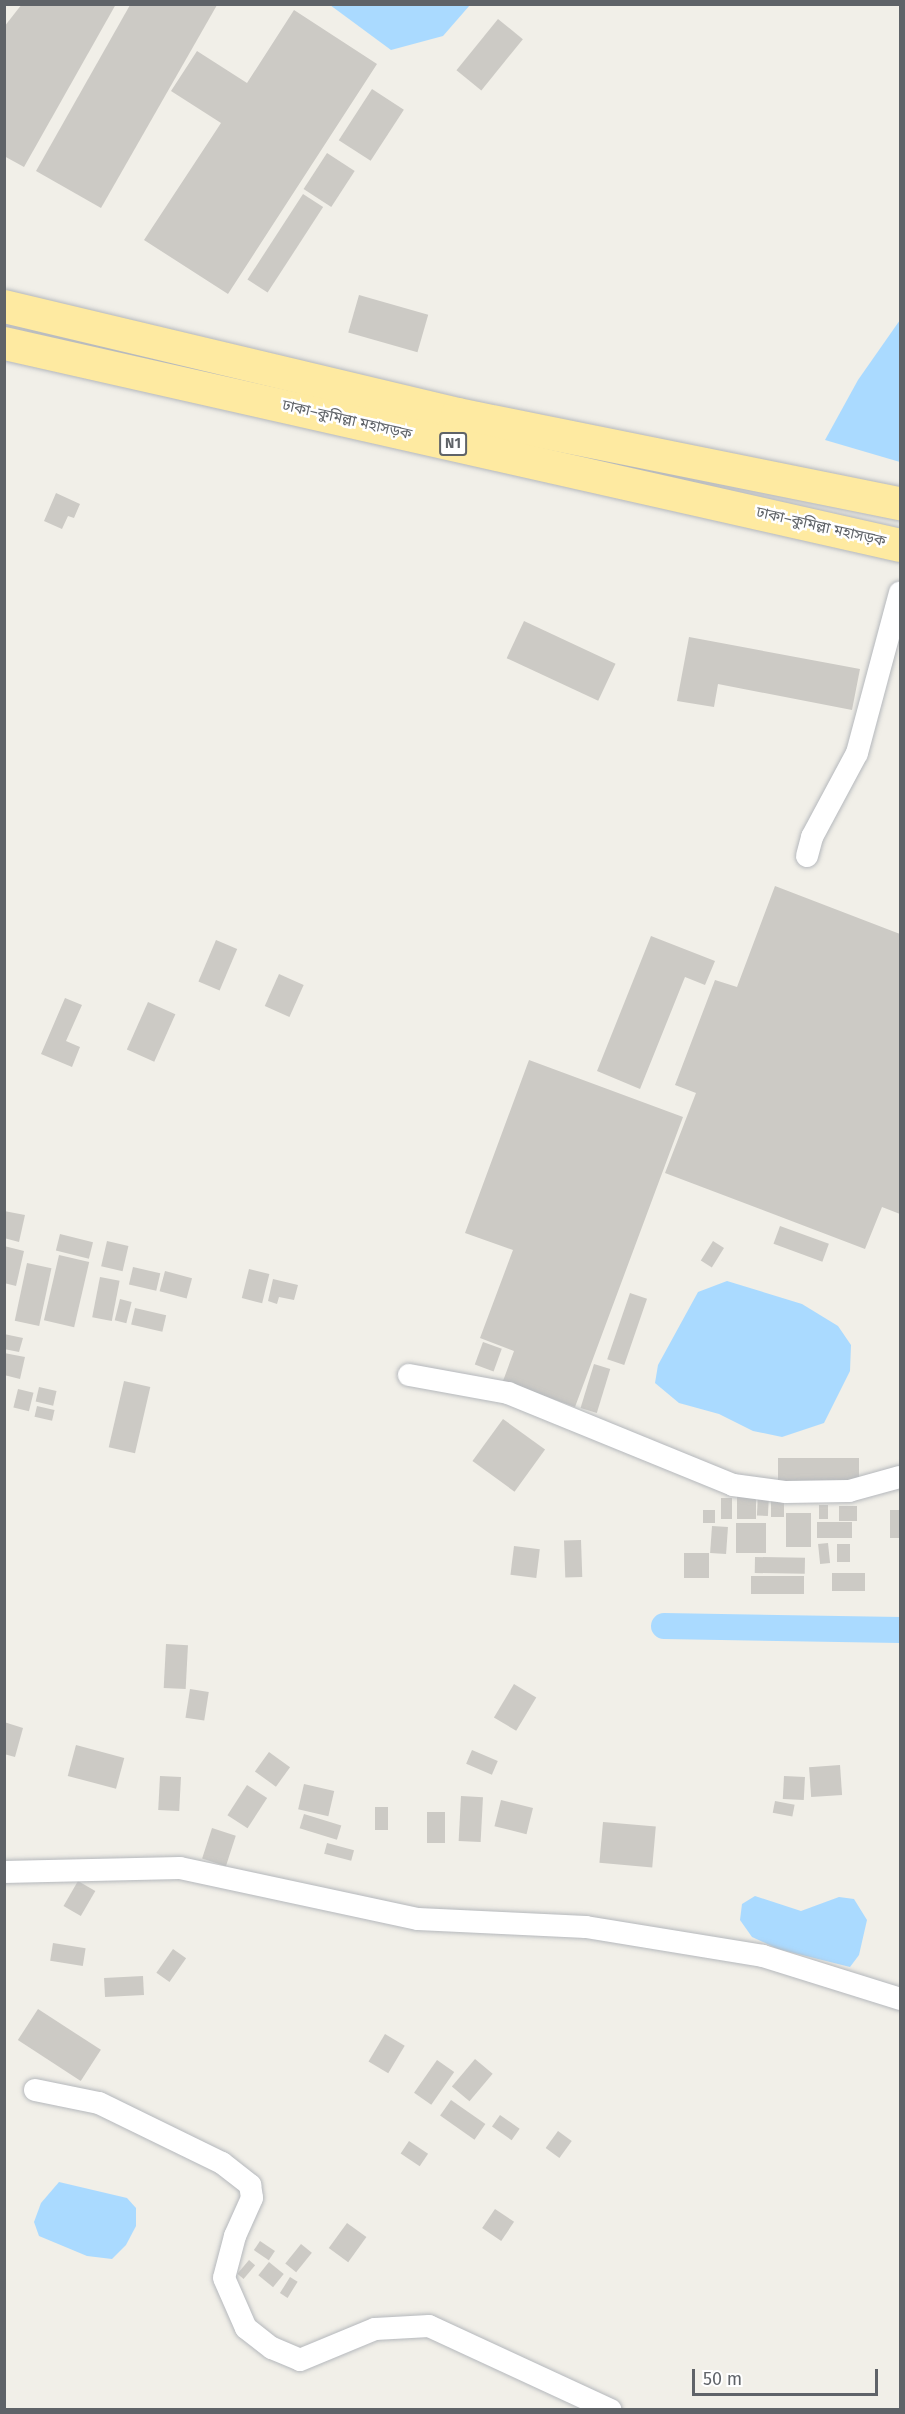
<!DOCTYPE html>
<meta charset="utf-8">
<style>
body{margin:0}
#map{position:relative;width:905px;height:2414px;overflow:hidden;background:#f1efe8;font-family:"Fira Sans","Noto Sans Bengali",sans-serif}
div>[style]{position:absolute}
.water>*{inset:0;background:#aadaff}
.canal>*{height:26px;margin:-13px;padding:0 13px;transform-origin:13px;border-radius:13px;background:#aadaff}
.building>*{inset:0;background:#cccac5;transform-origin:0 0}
.roads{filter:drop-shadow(0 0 2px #b5b8bc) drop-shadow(0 0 2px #b5b8bc)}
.minor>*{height:22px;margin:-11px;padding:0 11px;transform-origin:11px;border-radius:11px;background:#fff}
.trunk>*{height:33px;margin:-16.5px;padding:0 16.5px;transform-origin:16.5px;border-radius:16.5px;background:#feeaa1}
span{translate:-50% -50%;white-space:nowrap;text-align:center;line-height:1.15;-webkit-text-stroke:5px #fff;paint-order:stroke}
.shield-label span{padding:2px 4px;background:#fff;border:2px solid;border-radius:4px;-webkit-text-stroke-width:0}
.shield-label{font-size:14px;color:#5f6368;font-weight:700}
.street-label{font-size:15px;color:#5f6368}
.frame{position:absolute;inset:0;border:6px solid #5f6368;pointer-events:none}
.scale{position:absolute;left:692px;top:2369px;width:186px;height:27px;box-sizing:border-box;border:3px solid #5f6368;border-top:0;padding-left:8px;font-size:18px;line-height:21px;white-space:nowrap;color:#5f6368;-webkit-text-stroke:4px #fff;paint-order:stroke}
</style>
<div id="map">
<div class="water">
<div style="clip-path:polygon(330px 5px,470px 5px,443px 36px,391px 50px)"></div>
<div style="clip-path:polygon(900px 320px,900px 462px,825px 440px,858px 380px)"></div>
<div style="clip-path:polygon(727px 1281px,802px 1304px,838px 1326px,851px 1345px,850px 1371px,824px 1423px,782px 1437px,753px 1431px,719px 1414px,679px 1403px,655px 1383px,658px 1365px,698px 1292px)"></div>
<div style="clip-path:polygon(755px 1896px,801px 1911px,839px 1897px,854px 1899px,867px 1920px,859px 1955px,850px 1967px,778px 1949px,752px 1937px,740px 1920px,742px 1904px)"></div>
<div style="clip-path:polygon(59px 2182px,127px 2198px,136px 2208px,136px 2226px,126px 2245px,112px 2259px,87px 2256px,39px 2236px,34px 2222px,41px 2203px)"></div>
</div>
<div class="canal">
<div style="left:664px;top:1626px;width:236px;rotate:1deg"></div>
</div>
<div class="building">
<div style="clip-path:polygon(22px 4px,116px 4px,24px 167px,4px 156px,4px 27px)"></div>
<div style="clip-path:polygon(130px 5px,217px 5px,101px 208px,36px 171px)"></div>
<div style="clip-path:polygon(294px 10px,377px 64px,228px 294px,144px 240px,221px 123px,171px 91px,197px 51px,247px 83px)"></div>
<div style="left:498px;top:19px;width:32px;height:66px;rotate:39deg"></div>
<div style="left:372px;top:89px;width:38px;height:61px;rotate:33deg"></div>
<div style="left:327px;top:153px;width:33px;height:43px;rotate:33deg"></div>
<div style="left:303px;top:194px;width:24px;height:102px;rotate:33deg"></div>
<div style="left:359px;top:295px;width:72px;height:39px;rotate:16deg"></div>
<div style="clip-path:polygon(56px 493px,80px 504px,74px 518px,68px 516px,62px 529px,44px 521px)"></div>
<div style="left:524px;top:621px;width:101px;height:41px;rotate:25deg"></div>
<div style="clip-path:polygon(689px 637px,860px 669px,852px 710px,718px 684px,714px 707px,677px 701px)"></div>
<div style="clip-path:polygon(775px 886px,900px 934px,900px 1214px,882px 1207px,865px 1249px,665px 1173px,696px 1093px,675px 1085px,715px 980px,737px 987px)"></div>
<div style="clip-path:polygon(651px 936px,715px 961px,705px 985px,685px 977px,640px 1089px,597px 1071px)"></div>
<div style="left:216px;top:940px;width:23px;height:45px;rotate:23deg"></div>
<div style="left:279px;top:974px;width:27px;height:35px;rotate:24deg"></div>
<div style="clip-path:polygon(65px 998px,82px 1005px,66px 1041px,80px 1047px,72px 1067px,41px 1054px)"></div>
<div style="left:148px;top:1002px;width:30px;height:52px;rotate:24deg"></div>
<div style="clip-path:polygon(529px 1060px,683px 1117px,575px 1407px,503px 1381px,514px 1351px,480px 1338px,513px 1250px,465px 1233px)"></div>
<div style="clip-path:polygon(4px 1211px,25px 1215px,19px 1242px,4px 1238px)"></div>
<div style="left:780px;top:1226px;width:52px;height:19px;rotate:20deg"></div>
<div style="left:60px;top:1234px;width:34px;height:17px;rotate:14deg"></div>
<div style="left:107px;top:1241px;width:22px;height:26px;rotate:13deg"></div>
<div style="left:713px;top:1241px;width:13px;height:23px;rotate:32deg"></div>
<div style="clip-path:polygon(4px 1246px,24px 1251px,16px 1286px,4px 1283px)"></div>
<div style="left:59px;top:1255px;width:31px;height:67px;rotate:13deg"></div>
<div style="left:27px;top:1263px;width:25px;height:59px;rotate:12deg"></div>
<div style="left:133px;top:1267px;width:28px;height:18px;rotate:13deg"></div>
<div style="left:249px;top:1269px;width:21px;height:30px;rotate:14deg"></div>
<div style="left:165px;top:1271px;width:28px;height:21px;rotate:15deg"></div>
<div style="left:100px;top:1277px;width:20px;height:41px;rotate:11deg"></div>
<div style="clip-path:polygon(273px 1279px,298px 1285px,294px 1300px,279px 1297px,277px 1304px,268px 1301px)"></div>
<div style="left:630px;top:1293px;width:18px;height:70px;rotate:19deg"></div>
<div style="left:120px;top:1299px;width:12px;height:22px;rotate:14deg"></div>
<div style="left:135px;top:1308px;width:32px;height:17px;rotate:13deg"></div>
<div style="clip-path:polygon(4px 1334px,23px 1338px,19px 1352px,4px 1349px)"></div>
<div style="left:483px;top:1342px;width:20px;height:24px;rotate:20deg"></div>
<div style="clip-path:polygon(4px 1353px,25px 1357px,20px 1379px,4px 1375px)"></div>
<div style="left:594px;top:1364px;width:17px;height:46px;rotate:17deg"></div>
<div style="left:124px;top:1381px;width:27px;height:68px;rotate:13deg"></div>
<div style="left:39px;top:1387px;width:18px;height:15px;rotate:13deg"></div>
<div style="left:18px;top:1389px;width:16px;height:19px;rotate:14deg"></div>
<div style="left:37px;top:1406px;width:18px;height:11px;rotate:13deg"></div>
<div style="left:503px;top:1419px;width:52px;height:52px;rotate:36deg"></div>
<div style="left:859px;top:1458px;width:24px;height:81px;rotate:90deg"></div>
<div style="left:737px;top:1495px;width:19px;height:24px"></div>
<div style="left:769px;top:1495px;width:21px;height:11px;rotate:93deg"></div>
<div style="left:721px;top:1498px;width:11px;height:21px"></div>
<div style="left:771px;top:1498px;width:13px;height:19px"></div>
<div style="left:819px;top:1505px;width:9px;height:14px"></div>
<div style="left:839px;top:1506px;width:18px;height:15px"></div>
<div style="left:703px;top:1510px;width:12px;height:13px"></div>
<div style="left:890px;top:1510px;width:10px;height:28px"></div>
<div style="left:786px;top:1513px;width:25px;height:34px"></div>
<div style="left:817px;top:1522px;width:35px;height:16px"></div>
<div style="left:736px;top:1523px;width:30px;height:30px"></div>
<div style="left:712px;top:1526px;width:16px;height:27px;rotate:4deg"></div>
<div style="left:581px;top:1540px;width:37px;height:17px;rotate:88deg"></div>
<div style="left:828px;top:1543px;width:20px;height:10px;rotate:84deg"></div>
<div style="left:837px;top:1544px;width:13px;height:18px"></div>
<div style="left:514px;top:1546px;width:26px;height:29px;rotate:7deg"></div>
<div style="left:684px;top:1553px;width:25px;height:25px"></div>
<div style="left:755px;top:1557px;width:50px;height:16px;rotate:1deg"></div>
<div style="left:832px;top:1573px;width:33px;height:18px"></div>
<div style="left:751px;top:1576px;width:53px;height:18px"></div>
<div style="left:166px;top:1644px;width:22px;height:44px;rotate:3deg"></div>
<div style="left:514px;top:1684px;width:26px;height:39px;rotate:31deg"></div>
<div style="left:190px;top:1689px;width:19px;height:29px;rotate:9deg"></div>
<div style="clip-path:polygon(4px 1722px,23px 1728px,15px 1757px,4px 1754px)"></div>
<div style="left:76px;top:1745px;width:50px;height:32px;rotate:15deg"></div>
<div style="left:472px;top:1750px;width:28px;height:15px;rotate:23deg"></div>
<div style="left:269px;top:1752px;width:26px;height:24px;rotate:36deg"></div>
<div style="left:840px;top:1765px;width:30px;height:31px;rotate:86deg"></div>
<div style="left:160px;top:1776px;width:21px;height:34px;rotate:3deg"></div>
<div style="left:784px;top:1776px;width:21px;height:23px;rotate:3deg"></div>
<div style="left:304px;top:1784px;width:31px;height:26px;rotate:13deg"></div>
<div style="left:247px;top:1785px;width:24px;height:36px;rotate:33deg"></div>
<div style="left:461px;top:1796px;width:22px;height:45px;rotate:3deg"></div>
<div style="left:501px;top:1800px;width:33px;height:27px;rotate:14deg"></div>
<div style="left:775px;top:1801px;width:20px;height:12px;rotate:11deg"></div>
<div style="left:375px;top:1807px;width:13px;height:23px"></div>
<div style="left:427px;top:1812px;width:18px;height:31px"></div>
<div style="left:304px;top:1814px;width:39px;height:15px;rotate:17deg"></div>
<div style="left:603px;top:1822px;width:53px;height:41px;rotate:5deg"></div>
<div style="left:212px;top:1828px;width:25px;height:32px;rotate:18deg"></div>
<div style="left:327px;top:1843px;width:28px;height:11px;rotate:15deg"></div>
<div style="left:78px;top:1881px;width:20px;height:29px;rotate:30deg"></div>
<div style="left:53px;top:1943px;width:33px;height:18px;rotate:9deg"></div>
<div style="left:173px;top:1949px;width:16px;height:29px;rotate:35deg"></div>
<div style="left:143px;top:1976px;width:19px;height:39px;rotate:87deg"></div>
<div style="left:38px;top:2009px;width:75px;height:37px;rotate:33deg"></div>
<div style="left:385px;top:2034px;width:23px;height:32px;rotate:31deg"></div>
<div style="left:475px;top:2059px;width:23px;height:36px;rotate:40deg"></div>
<div style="left:437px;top:2060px;width:21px;height:40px;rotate:35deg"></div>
<div style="left:451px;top:2100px;width:42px;height:19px;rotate:35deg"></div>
<div style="left:500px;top:2115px;width:24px;height:14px;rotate:35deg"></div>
<div style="left:558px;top:2131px;width:17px;height:21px;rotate:36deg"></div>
<div style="left:409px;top:2141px;width:23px;height:15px;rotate:34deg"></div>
<div style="left:495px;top:2209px;width:23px;height:23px;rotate:34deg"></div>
<div style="left:347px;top:2223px;width:24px;height:31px;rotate:36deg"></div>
<div style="left:260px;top:2241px;width:18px;height:11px;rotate:34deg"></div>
<div style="left:301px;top:2244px;width:14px;height:25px;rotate:39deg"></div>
<div style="left:249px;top:2260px;width:8px;height:18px;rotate:40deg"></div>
<div style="left:269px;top:2262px;width:19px;height:17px;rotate:39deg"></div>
<div style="left:290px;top:2277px;width:9px;height:19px;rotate:32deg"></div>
</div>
<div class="roads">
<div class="minor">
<div style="left:807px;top:856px;width:20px;rotate:-75deg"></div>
<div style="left:812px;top:837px;width:95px;rotate:-61.8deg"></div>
<div style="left:857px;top:753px;width:166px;rotate:-75deg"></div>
<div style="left:409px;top:1375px;width:101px;rotate:10.3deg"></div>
<div style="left:508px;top:1393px;width:243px;rotate:22.2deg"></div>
<div style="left:733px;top:1485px;width:52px;rotate:7.7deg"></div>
<div style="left:785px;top:1492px;width:64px;rotate:-0.9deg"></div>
<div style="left:849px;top:1491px;width:53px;rotate:-15.4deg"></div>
<div style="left:4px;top:1872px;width:176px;rotate:-1.3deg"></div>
<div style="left:180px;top:1868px;width:243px;rotate:12.1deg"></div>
<div style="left:418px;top:1919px;width:168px;rotate:2.7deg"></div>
<div style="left:586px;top:1927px;width:179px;rotate:9.3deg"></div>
<div style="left:763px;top:1956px;width:144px;rotate:17.4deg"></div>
<div style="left:35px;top:2090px;width:65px;rotate:11.5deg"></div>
<div style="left:99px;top:2103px;width:137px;rotate:26deg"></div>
<div style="left:222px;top:2163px;width:36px;rotate:38deg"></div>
<div style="left:250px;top:2185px;width:13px;rotate:81deg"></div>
<div style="left:252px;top:2198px;width:42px;rotate:114.1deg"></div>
<div style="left:235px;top:2236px;width:43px;rotate:104.7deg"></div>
<div style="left:224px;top:2278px;width:55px;rotate:66.3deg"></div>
<div style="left:246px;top:2328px;width:33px;rotate:38deg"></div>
<div style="left:272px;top:2348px;width:30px;rotate:23deg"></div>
<div style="left:300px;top:2360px;width:81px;rotate:-22.5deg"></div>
<div style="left:375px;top:2329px;width:54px;rotate:-3.2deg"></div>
<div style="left:429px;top:2326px;width:200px;rotate:24.8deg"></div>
</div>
<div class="trunk">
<div style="left:4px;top:306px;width:466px;rotate:13.4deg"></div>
<div style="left:457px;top:414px;width:452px;rotate:11.4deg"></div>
<div style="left:4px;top:343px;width:918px;rotate:12.7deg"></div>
</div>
</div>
<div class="shield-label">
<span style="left:453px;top:444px">N1</span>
</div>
<div class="street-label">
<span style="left:347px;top:420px;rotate:13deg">ঢাকা–কুমিল্লা মহাসড়ক</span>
<span style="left:821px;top:527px;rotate:13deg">ঢাকা–কুমিল্লা মহাসড়ক</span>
</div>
<div class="frame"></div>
<div class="scale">50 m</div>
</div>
